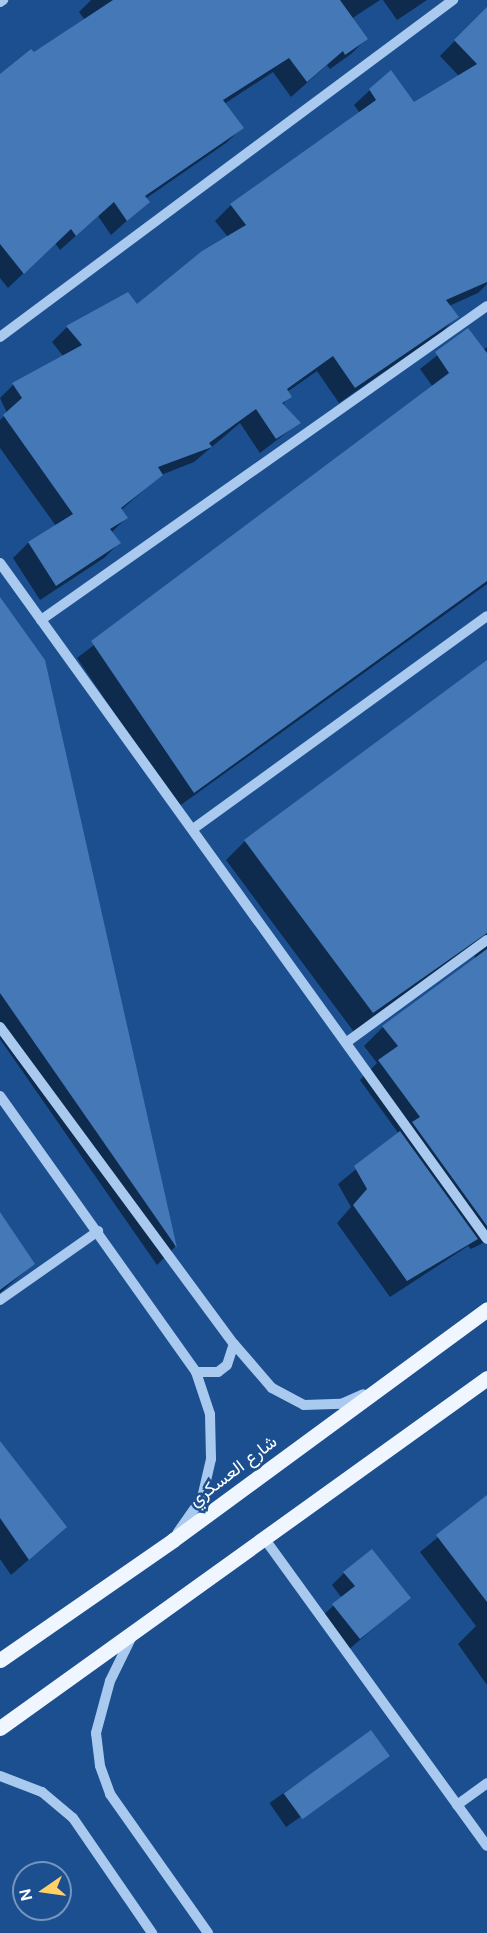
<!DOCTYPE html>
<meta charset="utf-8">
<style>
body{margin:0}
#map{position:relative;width:487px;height:1933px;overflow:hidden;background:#1b4f8f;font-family:"DM Sans",Vazirmatn,sans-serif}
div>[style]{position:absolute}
.shadow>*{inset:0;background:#0007;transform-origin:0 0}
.building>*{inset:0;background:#4478b7;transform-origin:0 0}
.minor>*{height:10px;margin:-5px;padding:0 5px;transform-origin:5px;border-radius:5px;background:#a9c9ee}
.major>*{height:15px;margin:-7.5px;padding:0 7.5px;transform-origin:7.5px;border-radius:7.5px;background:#f0f6ff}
span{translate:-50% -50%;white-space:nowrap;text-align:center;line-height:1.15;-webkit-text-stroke:5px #1b4f8f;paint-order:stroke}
.street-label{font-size:18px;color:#fff}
.north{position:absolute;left:12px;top:1861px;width:60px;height:60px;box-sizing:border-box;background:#1b4f8f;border:2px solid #7695bc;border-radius:50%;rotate:257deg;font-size:16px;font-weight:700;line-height:24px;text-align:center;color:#fff}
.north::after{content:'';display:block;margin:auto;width:21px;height:27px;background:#ffd166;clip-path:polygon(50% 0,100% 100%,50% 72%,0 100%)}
</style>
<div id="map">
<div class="shadow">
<div style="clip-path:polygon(91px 0,380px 0,351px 19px,366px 39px,351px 54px,330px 69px,327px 65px,291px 97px,273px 72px,224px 104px,242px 128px,226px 143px,145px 199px,148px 202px,111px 235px,98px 216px,60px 250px,55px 243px,8px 288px,0 278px,0 77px,85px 20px,79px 12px)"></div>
<div style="clip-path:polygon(383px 0,427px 0,397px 20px)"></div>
<div style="clip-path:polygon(479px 16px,487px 26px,487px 284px,478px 293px,449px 306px,457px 316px,442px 332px,339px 403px,317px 371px,287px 392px,290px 396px,282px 405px,299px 423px,260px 453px,240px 423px,194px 462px,161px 475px,121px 510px,126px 518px,111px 533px,119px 543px,104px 558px,40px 600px,13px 558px,28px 543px,56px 526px,0 448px,0 420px,7px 413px,0 398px,13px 385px,64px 357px,52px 342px,67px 327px,137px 306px,228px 237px,215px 221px,231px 205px,360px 113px,354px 105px,370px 90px,413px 104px,459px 76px,440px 56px)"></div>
<div style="clip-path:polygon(468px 331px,483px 350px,487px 347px,487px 584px,178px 807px,77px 658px,433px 387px,420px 369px)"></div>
<div style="clip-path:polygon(0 600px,44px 662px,175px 1247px,157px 1265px,0 1039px)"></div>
<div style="clip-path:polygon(487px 662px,487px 1241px,471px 1249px,468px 1246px,390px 1297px,337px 1223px,351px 1207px,338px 1184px,399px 1134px,360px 1080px,377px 1063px,364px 1046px,383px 1027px,474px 961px,475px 955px,354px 1032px,226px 860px,245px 841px)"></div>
<div style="clip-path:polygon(0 1215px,33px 1264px,0 1293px)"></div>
<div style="clip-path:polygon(0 1444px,48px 1543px,11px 1575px,0 1559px)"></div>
<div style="clip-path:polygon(487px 1497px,487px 1685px,458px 1644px,476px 1626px,420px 1552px)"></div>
<div style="clip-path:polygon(344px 1573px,409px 1598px,347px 1651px,320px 1618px,342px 1598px,332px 1585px)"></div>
<div style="left:371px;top:1732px;width:29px;height:124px;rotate:55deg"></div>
</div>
<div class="building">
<div style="clip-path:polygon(113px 0,340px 0,368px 39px,345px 55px,343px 51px,307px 82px,289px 58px,223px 100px,244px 128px,145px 196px,150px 202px,127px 221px,114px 202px,76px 236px,71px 229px,24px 274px,0 244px,0 74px,31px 49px,34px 52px)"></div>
<div style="clip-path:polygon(487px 7px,487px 282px,446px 300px,459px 317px,355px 388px,333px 356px,287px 389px,292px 397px,282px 403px,301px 423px,276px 439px,256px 409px,209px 443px,212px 447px,158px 467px,163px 475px,121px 508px,128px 518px,110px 529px,121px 543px,56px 586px,28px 542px,73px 514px,3px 415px,22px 398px,12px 383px,82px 345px,66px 326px,128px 292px,137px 304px,202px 251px,246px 225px,230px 204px,376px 100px,369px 89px,391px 70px,414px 102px,477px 64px,454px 40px)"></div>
<div style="clip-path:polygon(468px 328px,487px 353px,487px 581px,194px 793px,91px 641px,449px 373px,435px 352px)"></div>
<div style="clip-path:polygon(0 597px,45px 660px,177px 1248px,0 993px)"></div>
<div style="clip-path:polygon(487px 660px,487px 933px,373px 1013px,244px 840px)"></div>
<div style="clip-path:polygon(487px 949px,487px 1226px,412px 1122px,420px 1117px,378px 1060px,398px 1046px,382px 1026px)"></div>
<div style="clip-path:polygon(400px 1131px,478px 1239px,407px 1281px,353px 1205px,367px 1189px,354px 1166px)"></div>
<div style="clip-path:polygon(0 1212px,35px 1264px,0 1290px)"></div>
<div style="clip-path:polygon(0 1441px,67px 1527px,29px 1560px,0 1518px)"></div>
<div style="clip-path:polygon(487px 1495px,487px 1602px,436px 1535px)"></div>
<div style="clip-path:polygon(372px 1549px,411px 1598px,360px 1639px,332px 1604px,355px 1586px,343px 1572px)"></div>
<div style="left:371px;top:1730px;width:32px;height:108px;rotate:54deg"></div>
</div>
<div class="minor">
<div style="left:0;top:2px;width:4px;rotate:-34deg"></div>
<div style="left:0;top:337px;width:565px;rotate:-36.65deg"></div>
<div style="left:0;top:563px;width:833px;rotate:54.23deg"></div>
<div style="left:41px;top:620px;width:545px;rotate:-35.15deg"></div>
<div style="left:193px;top:829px;width:363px;rotate:-35.9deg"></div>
<div style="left:0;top:1027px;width:394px;rotate:53.6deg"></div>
<div style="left:234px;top:1344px;width:58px;rotate:49.2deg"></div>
<div style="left:272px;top:1388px;width:36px;rotate:28deg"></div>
<div style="left:304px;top:1405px;width:37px;rotate:-2deg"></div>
<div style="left:341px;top:1404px;width:24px;rotate:-24deg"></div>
<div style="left:347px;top:1042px;width:173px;rotate:-36.1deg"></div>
<div style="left:0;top:1096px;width:339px;rotate:54.6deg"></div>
<div style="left:196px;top:1372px;width:44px;rotate:71.6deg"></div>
<div style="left:210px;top:1414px;width:45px;rotate:88.7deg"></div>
<div style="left:211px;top:1459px;width:40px;rotate:103deg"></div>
<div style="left:202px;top:1498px;width:42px;rotate:125.2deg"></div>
<div style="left:0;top:1300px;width:120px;rotate:-35.1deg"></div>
<div style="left:196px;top:1372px;width:22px"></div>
<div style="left:218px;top:1372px;width:11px;rotate:-38deg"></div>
<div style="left:227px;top:1365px;width:22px;rotate:-72deg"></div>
<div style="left:264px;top:1538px;width:380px;rotate:54.1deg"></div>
<div style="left:133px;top:1634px;width:52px;rotate:116.1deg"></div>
<div style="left:110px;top:1681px;width:54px;rotate:105.1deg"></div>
<div style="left:96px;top:1733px;width:33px;rotate:83deg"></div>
<div style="left:100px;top:1766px;width:30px;rotate:70deg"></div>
<div style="left:110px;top:1794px;width:170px;rotate:54.8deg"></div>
<div style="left:0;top:1776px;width:45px;rotate:20.9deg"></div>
<div style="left:42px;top:1792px;width:40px;rotate:40deg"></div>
<div style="left:73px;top:1818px;width:140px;rotate:55.5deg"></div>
<div style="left:457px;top:1805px;width:37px;rotate:-36deg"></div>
</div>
<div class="major">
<div style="left:0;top:1660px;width:211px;rotate:-34.7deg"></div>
<div style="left:173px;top:1540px;width:390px;rotate:-36.3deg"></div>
<div style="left:0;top:1728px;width:600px;rotate:-35.7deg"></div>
</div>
<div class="street-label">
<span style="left:233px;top:1471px;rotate:-37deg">شارع العسكري</span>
</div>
<div class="north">N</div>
</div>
